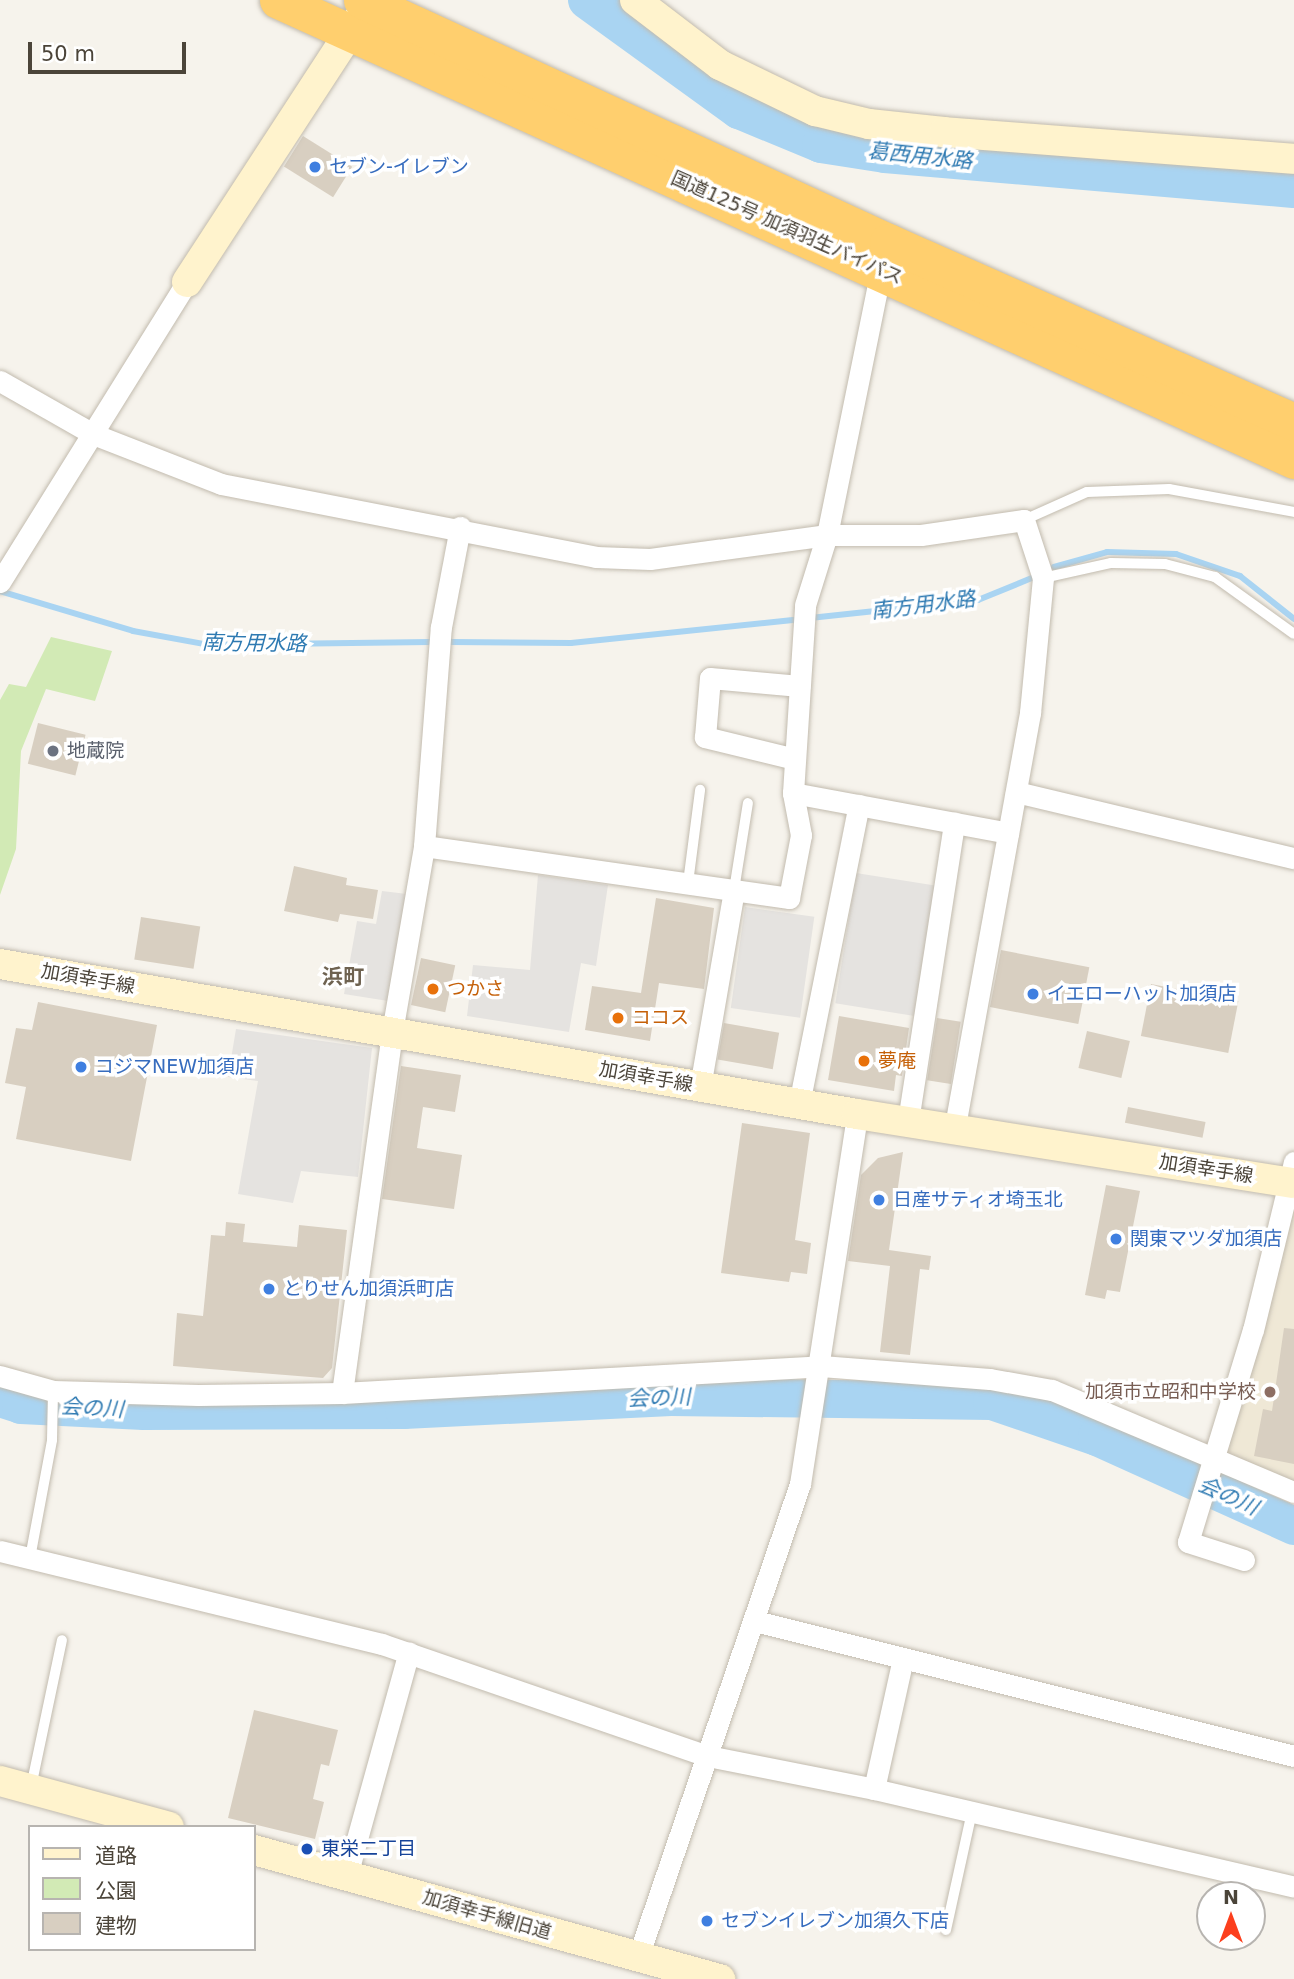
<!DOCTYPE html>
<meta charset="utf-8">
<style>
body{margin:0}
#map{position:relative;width:1294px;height:1979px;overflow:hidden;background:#f6f3ec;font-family:"DejaVu Sans","Noto Sans JP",sans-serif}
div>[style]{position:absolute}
.education>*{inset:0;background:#efe8d6}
.green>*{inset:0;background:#d2eab5}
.parking>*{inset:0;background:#e5e3e0;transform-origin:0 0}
.stream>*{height:6px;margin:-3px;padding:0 3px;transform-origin:3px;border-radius:3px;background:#a9d4f2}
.river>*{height:38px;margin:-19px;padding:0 19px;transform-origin:19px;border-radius:19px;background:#a9d4f2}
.building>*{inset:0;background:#d8cfc1;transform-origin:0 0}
.roads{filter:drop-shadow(0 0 2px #c2bbae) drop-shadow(0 0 2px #c2bbae)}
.lane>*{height:10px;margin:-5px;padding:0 5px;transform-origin:5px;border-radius:5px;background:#fff}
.street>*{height:21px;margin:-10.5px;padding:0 10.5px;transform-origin:10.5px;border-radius:10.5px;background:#fff}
.secondary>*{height:30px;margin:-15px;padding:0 15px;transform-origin:15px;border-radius:15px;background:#fff3cd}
.highway>*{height:37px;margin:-18.5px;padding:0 18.5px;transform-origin:18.5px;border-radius:18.5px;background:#ffcf6e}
.dots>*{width:19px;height:19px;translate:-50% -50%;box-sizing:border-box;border:4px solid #fff;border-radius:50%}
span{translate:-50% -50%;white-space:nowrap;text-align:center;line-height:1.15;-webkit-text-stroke:7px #fff;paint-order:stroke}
.shop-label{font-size:19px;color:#366cbe}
.left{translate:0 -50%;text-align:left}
.street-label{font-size:19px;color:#4b4439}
.worship-label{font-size:19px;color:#5b616d}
.food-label{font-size:19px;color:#c56008}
.education-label{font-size:19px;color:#785e54}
.right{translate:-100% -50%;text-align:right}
.transit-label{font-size:19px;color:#164399}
.water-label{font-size:21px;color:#2e7ab2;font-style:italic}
.neighbourhood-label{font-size:21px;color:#6e6250;font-weight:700}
.legend{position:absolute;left:28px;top:1825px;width:228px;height:126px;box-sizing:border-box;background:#fff;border:2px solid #b7b4b0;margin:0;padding:9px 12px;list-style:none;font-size:21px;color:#4b4439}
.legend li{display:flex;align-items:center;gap:14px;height:35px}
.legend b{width:35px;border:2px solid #b7b4b0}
.north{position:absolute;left:1196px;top:1881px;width:70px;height:70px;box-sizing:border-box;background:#fff;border:2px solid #b7b4b0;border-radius:50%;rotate:0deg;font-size:19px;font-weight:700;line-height:28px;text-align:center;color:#4b4439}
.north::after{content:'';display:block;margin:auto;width:24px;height:32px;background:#fc3f1d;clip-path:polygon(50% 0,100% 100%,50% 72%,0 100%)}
.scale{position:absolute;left:28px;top:42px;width:158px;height:32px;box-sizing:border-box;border:4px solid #4b4439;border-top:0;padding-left:9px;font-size:21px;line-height:24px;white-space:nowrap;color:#4b4439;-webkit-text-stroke:5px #fff;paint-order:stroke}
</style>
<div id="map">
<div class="education">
<div style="clip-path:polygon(1294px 1201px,1294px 1482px,1226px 1454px,1264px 1330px)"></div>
</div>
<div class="green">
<div style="clip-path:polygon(51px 637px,112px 651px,95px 701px,46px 689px,21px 751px,16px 849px,0 895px,0 700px,9px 684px,26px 687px)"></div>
</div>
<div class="parking">
<div style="left:856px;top:873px;width:80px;height:132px;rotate:9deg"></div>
<div style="clip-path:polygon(538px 875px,608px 885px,596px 966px,581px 963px,569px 1032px,467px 1016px,473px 965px,530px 970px)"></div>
<div style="clip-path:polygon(382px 891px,407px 894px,388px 1001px,344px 994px,357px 921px,376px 924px)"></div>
<div style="left:745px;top:907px;width:70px;height:102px;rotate:8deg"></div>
<div style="clip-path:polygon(236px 1029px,372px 1048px,358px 1177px,301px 1171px,293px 1203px,238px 1194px,258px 1081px,228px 1077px)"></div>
</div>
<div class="stream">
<div style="left:1054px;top:567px;width:55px;rotate:-15.8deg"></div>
<div style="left:1107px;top:552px;width:69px;rotate:1.7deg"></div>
<div style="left:1176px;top:554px;width:68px;rotate:19deg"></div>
<div style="left:1240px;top:576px;width:69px;rotate:38.5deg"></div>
<div style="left:0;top:591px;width:139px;rotate:16.7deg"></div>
<div style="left:133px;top:631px;width:77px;rotate:10.4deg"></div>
<div style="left:209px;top:645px;width:221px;rotate:-0.8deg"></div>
<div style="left:810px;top:618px;width:169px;rotate:-6.1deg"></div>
<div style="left:978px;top:600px;width:58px;rotate:-22.2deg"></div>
<div style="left:451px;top:642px;width:120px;rotate:0.5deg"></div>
<div style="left:571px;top:643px;width:223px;rotate:-5.9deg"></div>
</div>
<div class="river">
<div style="left:587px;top:0;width:188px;rotate:35.9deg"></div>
<div style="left:739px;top:110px;width:89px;rotate:22.5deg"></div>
<div style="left:821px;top:144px;width:65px;rotate:8.9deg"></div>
<div style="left:885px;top:154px;width:410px;rotate:4.9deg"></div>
<div style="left:0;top:1398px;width:22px;rotate:18deg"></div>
<div style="left:21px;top:1405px;width:123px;rotate:2.8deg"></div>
<div style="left:144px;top:1411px;width:260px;rotate:-0.2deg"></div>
<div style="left:404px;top:1410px;width:267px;rotate:-2.8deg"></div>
<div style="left:671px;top:1397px;width:321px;rotate:0.7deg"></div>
<div style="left:992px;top:1401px;width:111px;rotate:18.9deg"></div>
<div style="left:1097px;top:1437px;width:216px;rotate:24.3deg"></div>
</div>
<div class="building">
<div style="left:303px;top:136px;width:58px;height:36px;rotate:32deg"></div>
<div style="left:38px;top:723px;width:49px;height:42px;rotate:14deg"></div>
<div style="clip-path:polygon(294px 866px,347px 878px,346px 885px,378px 890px,373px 919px,340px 914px,338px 922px,284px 911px)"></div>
<div style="clip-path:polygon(656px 898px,714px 908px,704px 989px,659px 983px,650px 1041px,585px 1030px,592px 986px,641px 993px)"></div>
<div style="left:141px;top:917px;width:60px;height:43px;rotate:9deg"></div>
<div style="left:1001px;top:950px;width:90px;height:58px;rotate:11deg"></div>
<div style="left:421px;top:958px;width:35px;height:48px;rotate:12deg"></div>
<div style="left:1151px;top:984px;width:89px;height:53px;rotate:11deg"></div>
<div style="clip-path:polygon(38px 1002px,157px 1025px,131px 1161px,16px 1139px,26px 1087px,5px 1083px,16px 1028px,32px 1030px)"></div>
<div style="clip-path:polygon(839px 1016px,909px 1028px,902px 1076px,896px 1075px,894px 1091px,828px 1080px)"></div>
<div style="left:937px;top:1018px;width:24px;height:63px;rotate:9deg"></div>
<div style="left:724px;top:1023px;width:56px;height:37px;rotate:10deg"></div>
<div style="left:1087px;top:1031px;width:44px;height:38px;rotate:13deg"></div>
<div style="clip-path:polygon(401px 1066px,461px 1075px,455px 1112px,423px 1107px,417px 1148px,462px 1155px,454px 1209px,382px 1199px)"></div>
<div style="left:1128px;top:1107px;width:79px;height:16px;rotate:11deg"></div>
<div style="clip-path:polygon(742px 1123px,810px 1133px,795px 1240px,811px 1243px,807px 1274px,791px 1272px,789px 1282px,721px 1273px)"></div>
<div style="clip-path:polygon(903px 1152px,889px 1250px,931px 1256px,929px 1270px,920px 1269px,910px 1355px,880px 1352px,890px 1266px,848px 1261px,861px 1175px,878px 1158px)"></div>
<div style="clip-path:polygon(1106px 1185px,1140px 1191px,1120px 1292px,1107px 1290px,1105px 1299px,1085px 1295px)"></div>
<div style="clip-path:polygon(226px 1222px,245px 1224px,243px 1242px,297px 1247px,299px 1225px,347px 1230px,332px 1368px,323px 1378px,173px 1366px,177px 1313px,203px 1316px,211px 1235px,225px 1236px)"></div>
<div style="clip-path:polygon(1284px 1328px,1294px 1329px,1294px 1464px,1254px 1456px,1263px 1409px,1272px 1411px)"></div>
<div style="clip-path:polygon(254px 1710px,338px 1730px,329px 1766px,321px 1764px,313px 1799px,324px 1802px,315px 1839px,228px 1818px)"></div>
</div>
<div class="roads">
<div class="lane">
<div style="left:1024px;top:520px;width:69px;rotate:-24deg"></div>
<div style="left:1087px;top:492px;width:82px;rotate:-2.1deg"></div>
<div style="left:1169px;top:489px;width:127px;rotate:10.4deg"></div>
<div style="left:1043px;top:578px;width:70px;rotate:-12.4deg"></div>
<div style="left:1111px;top:563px;width:54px;rotate:1.1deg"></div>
<div style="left:1165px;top:564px;width:52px;rotate:14.6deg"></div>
<div style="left:1215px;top:577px;width:97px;rotate:35.8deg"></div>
<div style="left:688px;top:883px;width:94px;rotate:-82.6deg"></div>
<div style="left:734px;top:890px;width:88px;rotate:-80.9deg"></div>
<div style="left:30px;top:1558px;width:120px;rotate:-79.4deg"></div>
<div style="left:52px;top:1440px;width:49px;rotate:-88.8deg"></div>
<div style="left:31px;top:1787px;width:150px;rotate:-78.1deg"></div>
<div style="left:946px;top:1930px;width:121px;rotate:-77.6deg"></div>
</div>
<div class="street">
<div style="left:0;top:381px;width:107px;rotate:29.7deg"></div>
<div style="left:93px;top:434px;width:137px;rotate:21.3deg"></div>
<div style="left:221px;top:484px;width:382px;rotate:11deg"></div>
<div style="left:596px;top:557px;width:54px;rotate:2.1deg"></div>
<div style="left:650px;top:559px;width:179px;rotate:-7.7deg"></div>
<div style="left:827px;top:535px;width:94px"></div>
<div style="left:921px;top:535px;width:104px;rotate:-8.3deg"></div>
<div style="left:1024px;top:520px;width:61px;rotate:71.9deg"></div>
<div style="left:1043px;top:578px;width:136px;rotate:95.5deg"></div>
<div style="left:1030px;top:713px;width:421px;rotate:100.3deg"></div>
<div style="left:0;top:582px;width:354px;rotate:-58.1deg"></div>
<div style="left:795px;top:759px;width:93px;rotate:-166.3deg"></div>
<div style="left:705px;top:737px;width:59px;rotate:-85.2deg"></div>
<div style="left:710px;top:678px;width:90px;rotate:5.1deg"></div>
<div style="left:1016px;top:792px;width:286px;rotate:13.4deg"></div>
<div style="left:793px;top:793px;width:188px;rotate:-86.3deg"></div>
<div style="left:805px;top:605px;width:73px;rotate:-72.6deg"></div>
<div style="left:827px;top:535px;width:270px;rotate:-78.5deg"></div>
<div style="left:424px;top:846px;width:369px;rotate:8.1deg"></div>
<div style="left:789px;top:898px;width:64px;rotate:-79.2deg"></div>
<div style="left:801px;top:835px;width:43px;rotate:-100.8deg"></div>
<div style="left:793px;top:793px;width:219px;rotate:10.5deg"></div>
<div style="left:700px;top:1087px;width:200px;rotate:-80.2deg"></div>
<div style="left:799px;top:1104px;width:305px;rotate:-78.7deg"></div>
<div style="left:908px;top:1121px;width:302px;rotate:-81.2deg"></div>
<div style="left:0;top:1376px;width:55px;rotate:15.8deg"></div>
<div style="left:53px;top:1391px;width:145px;rotate:1.6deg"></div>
<div style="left:198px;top:1395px;width:144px;rotate:-0.8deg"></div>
<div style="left:342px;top:1393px;width:480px;rotate:-3.2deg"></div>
<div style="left:821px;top:1366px;width:169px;rotate:4.4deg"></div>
<div style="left:990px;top:1379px;width:63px;rotate:10.1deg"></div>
<div style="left:1052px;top:1390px;width:263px;rotate:22.9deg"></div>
<div style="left:342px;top:1393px;width:364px;rotate:-82.1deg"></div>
<div style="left:392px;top:1032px;width:189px;rotate:-80.2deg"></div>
<div style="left:424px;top:846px;width:220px;rotate:-85.6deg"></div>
<div style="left:441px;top:627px;width:102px;rotate:-79.2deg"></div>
<div style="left:0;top:1551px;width:393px;rotate:13.7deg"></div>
<div style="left:382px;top:1644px;width:345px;rotate:19deg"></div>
<div style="left:708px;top:1756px;width:169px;rotate:11.2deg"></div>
<div style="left:874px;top:1789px;width:431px;rotate:13.1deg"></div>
<div style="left:1244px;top:1560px;width:59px;rotate:-162.2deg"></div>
<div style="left:1188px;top:1542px;width:222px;rotate:-73deg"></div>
<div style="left:1253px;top:1330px;width:173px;rotate:-76.3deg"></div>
<div style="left:755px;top:1621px;width:556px;rotate:14.06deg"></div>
<div style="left:874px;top:1789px;width:134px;rotate:-77.5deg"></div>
<div style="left:347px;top:1875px;width:231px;rotate:-74.5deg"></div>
<div style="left:638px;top:1957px;width:500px;rotate:-71.1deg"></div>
<div style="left:800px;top:1484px;width:374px;rotate:-81.2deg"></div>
</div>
<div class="secondary">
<div style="left:635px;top:0;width:107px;rotate:37.4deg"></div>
<div style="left:720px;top:65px;width:106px;rotate:25.8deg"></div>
<div style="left:815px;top:111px;width:56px;rotate:13.5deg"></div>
<div style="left:869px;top:124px;width:75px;rotate:6.1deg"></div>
<div style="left:944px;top:132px;width:351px;rotate:4.4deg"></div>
<div style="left:187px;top:282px;width:319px;rotate:-56.9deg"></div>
<div style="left:0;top:964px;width:870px;rotate:9.93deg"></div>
<div style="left:857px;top:1114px;width:442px;rotate:9deg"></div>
<div style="left:0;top:1781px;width:175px;rotate:15.2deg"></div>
<div style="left:254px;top:1850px;width:484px;rotate:15.5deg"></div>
</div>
<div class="highway">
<div style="left:278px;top:0;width:1115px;rotate:24.36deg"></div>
<div style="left:362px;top:0;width:579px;rotate:24.71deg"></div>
<div style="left:888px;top:242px;width:444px;rotate:23.9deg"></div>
</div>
</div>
<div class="dots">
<div style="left:315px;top:167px;background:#3f7fe0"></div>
<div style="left:53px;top:751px;background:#6b7280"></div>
<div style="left:433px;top:989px;background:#e8710a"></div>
<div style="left:1033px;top:994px;background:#3f7fe0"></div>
<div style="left:618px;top:1018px;background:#e8710a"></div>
<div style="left:864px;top:1061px;background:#e8710a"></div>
<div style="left:81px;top:1067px;background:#3f7fe0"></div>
<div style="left:879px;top:1200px;background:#3f7fe0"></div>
<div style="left:1116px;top:1239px;background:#3f7fe0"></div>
<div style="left:269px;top:1289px;background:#3f7fe0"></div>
<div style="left:1270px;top:1392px;background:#8d6e63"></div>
<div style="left:307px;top:1849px;background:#1a4fb4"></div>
<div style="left:707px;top:1921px;background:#3f7fe0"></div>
</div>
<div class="shop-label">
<span class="left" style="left:329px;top:167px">セブン-イレブン</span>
<span class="left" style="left:1047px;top:994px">イエローハット加須店</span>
<span class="left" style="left:95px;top:1067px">コジマNEW加須店</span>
<span class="left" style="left:893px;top:1200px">日産サティオ埼玉北</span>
<span class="left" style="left:1130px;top:1239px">関東マツダ加須店</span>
<span class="left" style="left:283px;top:1289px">とりせん加須浜町店</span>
<span class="left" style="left:721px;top:1921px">セブンイレブン加須久下店</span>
</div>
<div class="street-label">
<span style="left:787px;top:228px;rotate:24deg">国道125号 加須羽生バイパス</span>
<span style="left:88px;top:979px;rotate:10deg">加須幸手線</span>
<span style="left:646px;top:1077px;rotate:10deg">加須幸手線</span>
<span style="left:1206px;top:1169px;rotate:9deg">加須幸手線</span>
<span style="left:487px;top:1915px;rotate:16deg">加須幸手線旧道</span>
</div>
<div class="worship-label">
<span class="left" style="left:67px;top:751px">地蔵院</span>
</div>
<div class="food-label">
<span class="left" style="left:447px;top:989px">つかさ</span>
<span class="left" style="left:632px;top:1018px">ココス</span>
<span class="left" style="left:878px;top:1061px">夢庵</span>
</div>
<div class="education-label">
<span class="right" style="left:1256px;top:1392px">加須市立昭和中学校</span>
</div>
<div class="transit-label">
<span class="left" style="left:321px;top:1849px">東栄二丁目</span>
</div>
<div class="water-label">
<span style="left:920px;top:156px;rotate:6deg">葛西用水路</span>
<span style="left:923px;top:605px;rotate:-7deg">南方用水路</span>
<span style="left:254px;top:643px;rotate:1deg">南方用水路</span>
<span style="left:659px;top:1398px;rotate:-2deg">会の川</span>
<span style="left:92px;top:1408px;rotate:3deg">会の川</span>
<span style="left:1228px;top:1496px;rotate:24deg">会の川</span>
</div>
<div class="neighbourhood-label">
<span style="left:343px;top:977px">浜町</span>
</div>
<ul class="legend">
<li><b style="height:9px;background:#fff3cd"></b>道路</li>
<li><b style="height:19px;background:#d2eab5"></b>公園</li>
<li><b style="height:19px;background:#d8cfc1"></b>建物</li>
</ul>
<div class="north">N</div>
<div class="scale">50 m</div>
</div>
